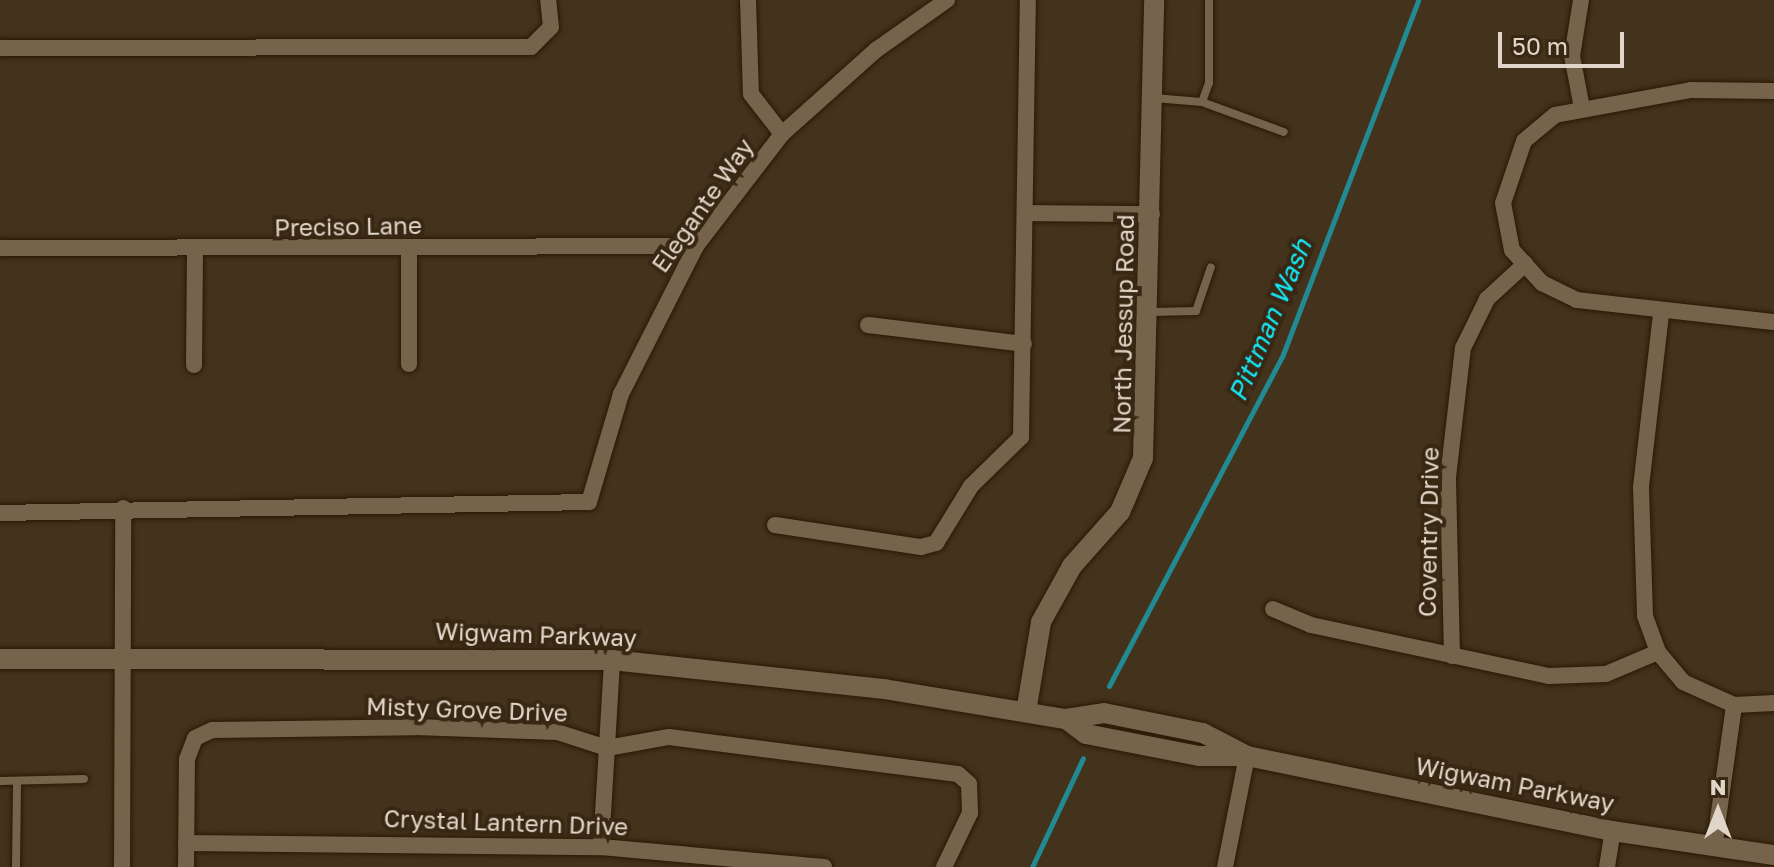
<!DOCTYPE html>
<style>
body{margin:0}
#map{position:relative;width:1774px;height:867px;overflow:hidden;background:#43321c;font-family:"Golos Text",sans-serif}
div>[style]{position:absolute}
.stream>*{height:5px;margin:-2.5px;padding:0 2.5px;transform-origin:2.5px;border-radius:2.5px;background:#218a92}
.roads{filter:drop-shadow(0 0 2px #291904) drop-shadow(0 0 2px #291904)}
.service>*{height:8px;margin:-4px;padding:0 4px;transform-origin:4px;border-radius:4px;background:#76634b}
.minor>*{height:16px;margin:-8px;padding:0 8px;transform-origin:8px;border-radius:8px;background:#76634b}
.tertiary>*{height:20px;margin:-10px;padding:0 10px;transform-origin:10px;border-radius:10px;background:#76634b}
.secondary>*{height:20px;margin:-10px;padding:0 10px;transform-origin:10px;border-radius:10px;background:#76634b}
span{translate:-50% -50%;white-space:nowrap;text-align:center;line-height:1.15;-webkit-text-stroke:8px #382712;paint-order:stroke}
.street-label{font-size:24px;color:#e0d5c8}
.water-label{font-size:26px;color:#14e8f8;font-style:italic}
.north{position:absolute;left:1678px;top:771px;width:80px;height:80px;-webkit-text-stroke:6px #382712;paint-order:stroke;rotate:0deg;font-size:22px;font-weight:700;line-height:32px;text-align:center;color:#e0d5c8}
.north::after{content:'';display:block;margin:auto;width:28px;height:36px;background:#e0d5c8;clip-path:polygon(50% 0,100% 100%,50% 72%,0 100%)}
.scale{position:absolute;left:1498px;top:32px;width:126px;height:36px;box-sizing:border-box;border:4px solid #e0d5c8;border-top:0;padding-left:10px;font-size:24px;line-height:28px;white-space:nowrap;color:#e0d5c8;-webkit-text-stroke:6px #382712;paint-order:stroke}
</style>
<div id="map">
<div class="stream">
<div style="left:1109px;top:686px;width:372px;rotate:-62.3deg"></div>
<div style="left:1282px;top:357px;width:382px;rotate:-69.1deg"></div>
<div style="left:1032px;top:867px;width:120px;rotate:-64.9deg"></div>
</div>
<div class="roads">
<div class="service">
<div style="left:1154px;top:98px;width:48px;rotate:4.8deg"></div>
<div style="left:1202px;top:102px;width:87px;rotate:20.1deg"></div>
<div style="left:1202px;top:102px;width:20px;rotate:-70deg"></div>
<div style="left:1209px;top:83px;width:83px;rotate:-90deg"></div>
<div style="left:1151px;top:312px;width:45px;rotate:-1.3deg"></div>
<div style="left:1196px;top:311px;width:46px;rotate:-71.2deg"></div>
<div style="left:0;top:781px;width:84px;rotate:-1.4deg"></div>
<div style="left:16px;top:867px;width:86px;rotate:-89.3deg"></div>
</div>
<div class="minor">
<div style="left:748px;top:0;width:94px;rotate:88.2deg"></div>
<div style="left:751px;top:94px;width:51px;rotate:52.2deg"></div>
<div style="left:1581px;top:0;width:57px;rotate:99.1deg"></div>
<div style="left:1572px;top:56px;width:53px;rotate:79.1deg"></div>
<div style="left:0;top:48px;width:531px;rotate:-0.11deg"></div>
<div style="left:531px;top:47px;width:28px;rotate:-45deg"></div>
<div style="left:551px;top:27px;width:27px;rotate:-96deg"></div>
<div style="left:1774px;top:91px;width:83px;rotate:-179.3deg"></div>
<div style="left:1691px;top:90px;width:138px;rotate:169.6deg"></div>
<div style="left:1555px;top:115px;width:40px;rotate:140deg"></div>
<div style="left:1524px;top:141px;width:65px;rotate:108.7deg"></div>
<div style="left:1503px;top:203px;width:48px;rotate:79.2deg"></div>
<div style="left:1512px;top:250px;width:45px;rotate:47.7deg"></div>
<div style="left:1542px;top:283px;width:39px;rotate:26deg"></div>
<div style="left:1577px;top:300px;width:198px;rotate:6.4deg"></div>
<div style="left:1026px;top:213px;width:126px;rotate:0.5deg"></div>
<div style="left:0;top:248px;width:696px;rotate:-0.16deg"></div>
<div style="left:1661px;top:314px;width:175px;rotate:96.6deg"></div>
<div style="left:1641px;top:488px;width:128px;rotate:88.2deg"></div>
<div style="left:1645px;top:616px;width:38px;rotate:70deg"></div>
<div style="left:1658px;top:652px;width:39px;rotate:50deg"></div>
<div style="left:1683px;top:682px;width:56px;rotate:24.3deg"></div>
<div style="left:1734px;top:705px;width:40px;rotate:-2.9deg"></div>
<div style="left:868px;top:325px;width:157px;rotate:6.9deg"></div>
<div style="left:409px;top:364px;width:115px;rotate:-90deg"></div>
<div style="left:194px;top:365px;width:114px;rotate:-89.5deg"></div>
<div style="left:0;top:513px;width:589px;rotate:-1.07deg"></div>
<div style="left:589px;top:502px;width:113px;rotate:-73.5deg"></div>
<div style="left:621px;top:394px;width:166px;rotate:-63.1deg"></div>
<div style="left:696px;top:246px;width:141px;rotate:-52.5deg"></div>
<div style="left:782px;top:134px;width:126px;rotate:-41.8deg"></div>
<div style="left:876px;top:50px;width:87px;rotate:-35.2deg"></div>
<div style="left:775px;top:525px;width:148px;rotate:8.6deg"></div>
<div style="left:921px;top:547px;width:16px;rotate:-15deg"></div>
<div style="left:936px;top:543px;width:67px;rotate:-58.4deg"></div>
<div style="left:971px;top:486px;width:70px;rotate:-44.4deg"></div>
<div style="left:1021px;top:437px;width:437px;rotate:-89.1deg"></div>
<div style="left:1273px;top:609px;width:41px;rotate:22.8deg"></div>
<div style="left:1311px;top:625px;width:242px;rotate:12.1deg"></div>
<div style="left:1548px;top:676px;width:58px;rotate:-2deg"></div>
<div style="left:1606px;top:674px;width:56px;rotate:-22.9deg"></div>
<div style="left:1452px;top:656px;width:179px;rotate:-91.3deg"></div>
<div style="left:1448px;top:477px;width:130px;rotate:-83.4deg"></div>
<div style="left:1463px;top:348px;width:55px;rotate:-63.9deg"></div>
<div style="left:1487px;top:299px;width:52px;rotate:-42.6deg"></div>
<div style="left:186px;top:843px;width:415px;rotate:0.6deg"></div>
<div style="left:601px;top:847px;width:224px;rotate:5.1deg"></div>
<div style="left:601px;top:847px;width:187px;rotate:-86.6deg"></div>
<div style="left:1714px;top:848px;width:144px;rotate:-82deg"></div>
<div style="left:122px;top:867px;width:359px;rotate:-89.8deg"></div>
<div style="left:186px;top:867px;width:108px;rotate:-89.5deg"></div>
<div style="left:187px;top:759px;width:22px;rotate:-69deg"></div>
<div style="left:195px;top:738px;width:19px;rotate:-25deg"></div>
<div style="left:212px;top:730px;width:203px;rotate:-0.8deg"></div>
<div style="left:415px;top:727px;width:142px;rotate:2deg"></div>
<div style="left:557px;top:732px;width:52px;rotate:17.7deg"></div>
<div style="left:607px;top:748px;width:63px;rotate:-10.1deg"></div>
<div style="left:669px;top:737px;width:291px;rotate:7.3deg"></div>
<div style="left:958px;top:774px;width:15px;rotate:42deg"></div>
<div style="left:969px;top:784px;width:29px;rotate:88deg"></div>
<div style="left:970px;top:813px;width:60px;rotate:115.7deg"></div>
<div style="left:1225px;top:867px;width:113px;rotate:-78.8deg"></div>
<div style="left:1607px;top:867px;width:36px;rotate:-81deg"></div>
</div>
<div class="tertiary">
<div style="left:1026px;top:712px;width:91px;rotate:-80.5deg"></div>
<div style="left:1041px;top:622px;width:64px;rotate:-61deg"></div>
<div style="left:1072px;top:566px;width:72px;rotate:-48.4deg"></div>
<div style="left:1120px;top:512px;width:59px;rotate:-66.9deg"></div>
<div style="left:1143px;top:458px;width:458px;rotate:-88.6deg"></div>
</div>
<div class="secondary">
<div style="left:0;top:659px;width:612px;rotate:0.09deg"></div>
<div style="left:612px;top:660px;width:274px;rotate:6.1deg"></div>
<div style="left:884px;top:689px;width:184px;rotate:9.4deg"></div>
<div style="left:1066px;top:719px;width:38px;rotate:-9deg"></div>
<div style="left:1104px;top:713px;width:101px;rotate:11.4deg"></div>
<div style="left:1203px;top:733px;width:50px;rotate:27.6deg"></div>
<div style="left:1066px;top:719px;width:25px;rotate:37deg"></div>
<div style="left:1086px;top:734px;width:115px;rotate:11deg"></div>
<div style="left:1199px;top:756px;width:48px"></div>
<div style="left:1247px;top:756px;width:374px;rotate:11.6deg"></div>
<div style="left:1613px;top:831px;width:163px;rotate:8.5deg"></div>
</div>
</div>
<div class="street-label">
<span style="left:702px;top:205px;rotate:-55deg">Elegante Way</span>
<span style="left:348px;top:226px;rotate:-1deg">Preciso Lane</span>
<span style="left:1123px;top:324px;rotate:-89deg">North Jessup Road</span>
<span style="left:1428px;top:532px;rotate:-89deg">Coventry Drive</span>
<span style="left:536px;top:634px;rotate:2deg">Wigwam Parkway</span>
<span style="left:467px;top:709px;rotate:2deg">Misty Grove Drive</span>
<span style="left:1515px;top:784px;rotate:11deg">Wigwam Parkway</span>
<span style="left:506px;top:822px;rotate:2deg">Crystal Lantern Drive</span>
</div>
<div class="water-label">
<span style="left:1270px;top:320px;rotate:-67deg">Pittman Wash</span>
</div>
<div class="north">N</div>
<div class="scale">50 m</div>
</div>
